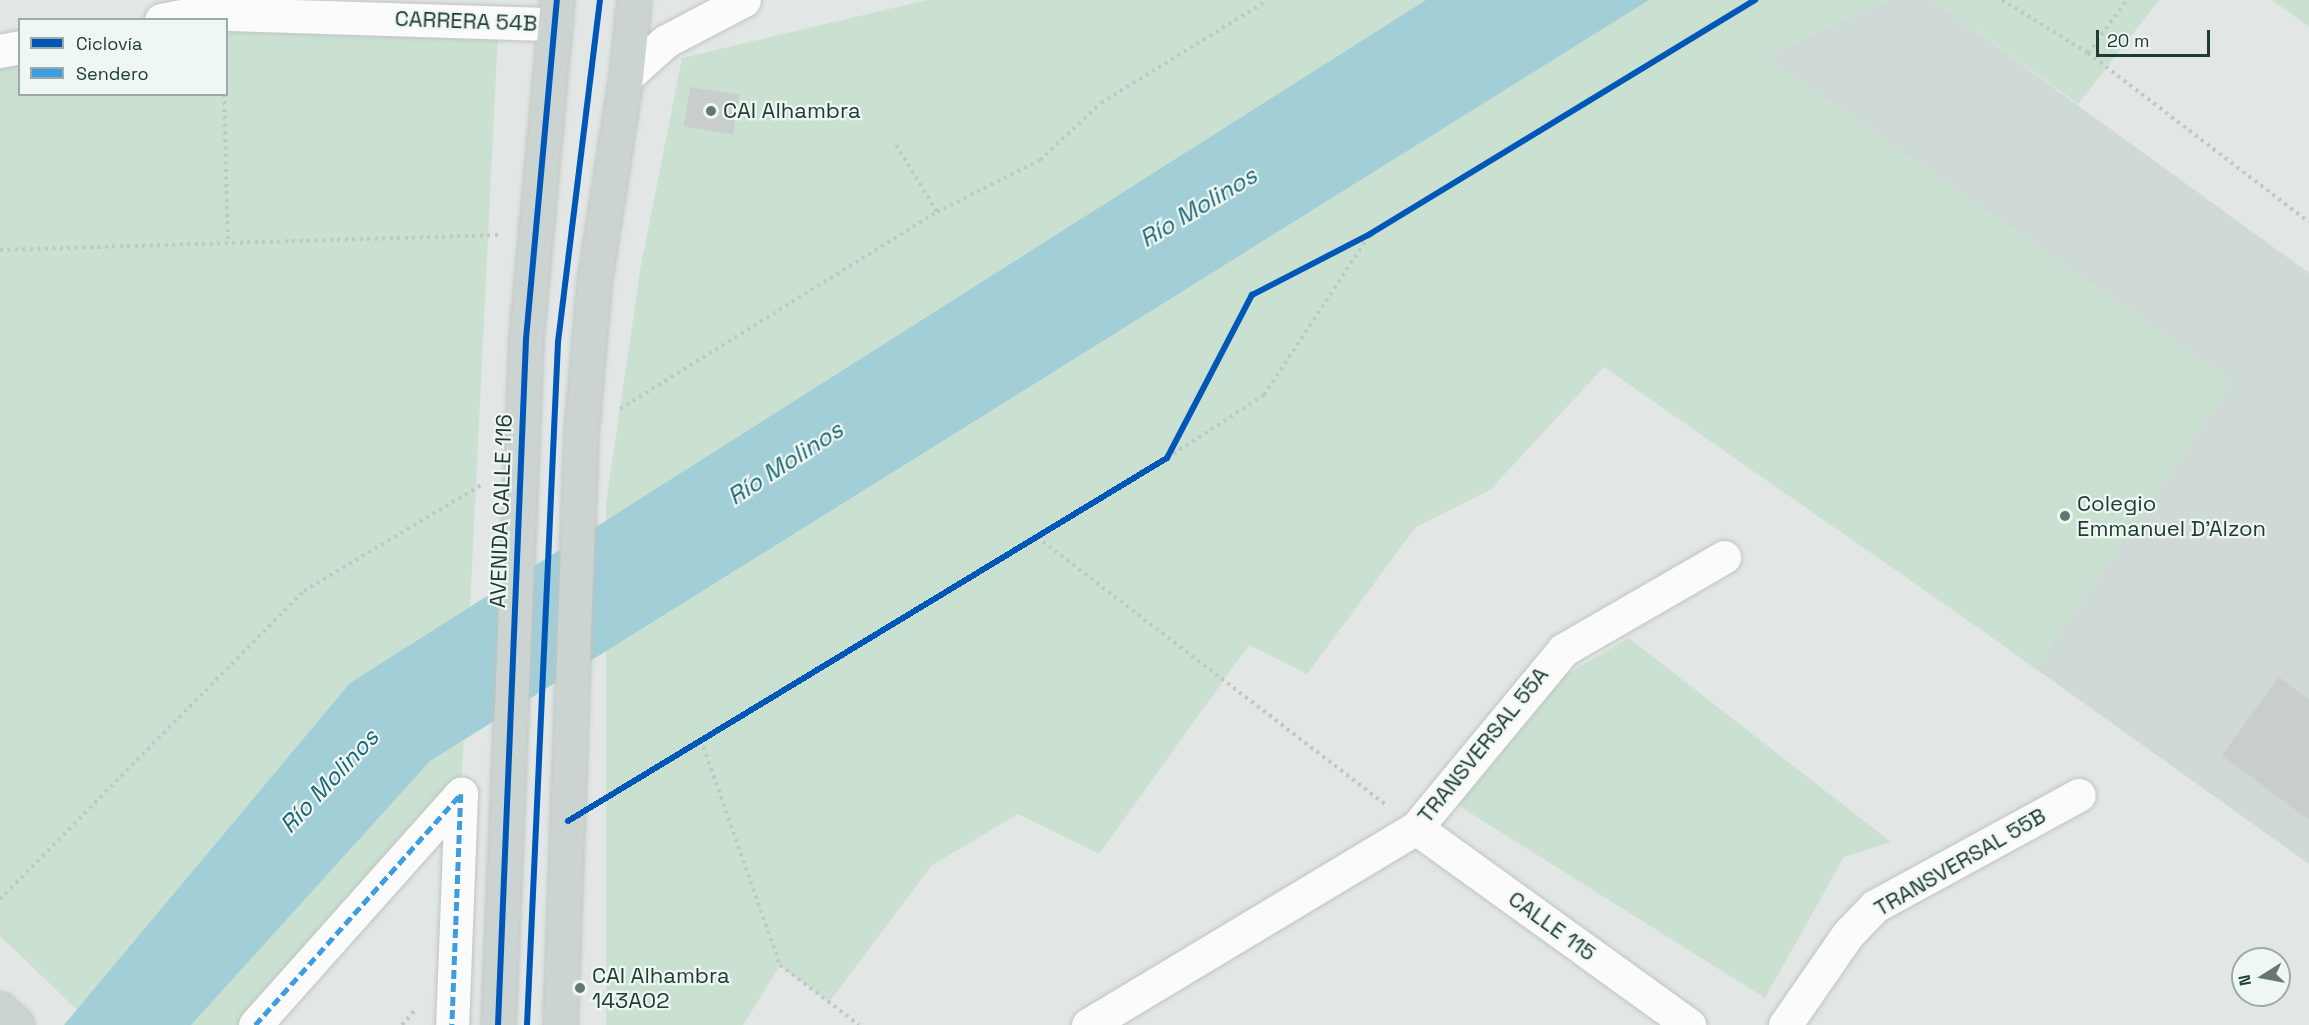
<!DOCTYPE html>
<meta charset="utf-8">
<style>
body{margin:0}
#map{position:relative;width:2309px;height:1025px;overflow:hidden;background:#e2e7e5;font-family:"Space Grotesk",sans-serif}
div>[style]{position:absolute}
.built>*{inset:0;background:#cfd9d5}
.green>*{inset:0;background:#cae1d2}
.water>*{inset:0;background:#a1ced7}
.building>*{inset:0;background:#c9cecc;transform-origin:0 0}
.path>*{height:4px;margin-top:-2px;transform-origin:0;background:repeating-linear-gradient(90deg,#bfc8c6 0 3px,transparent 0 7.5px)}
.roads{filter:drop-shadow(0 0 2px #bfc4c2) drop-shadow(0 0 2px #bfc4c2)}
.minor>*{height:33px;margin:-16.5px;padding:0 16.5px;transform-origin:16.5px;border-radius:16.5px;background:#fbfbfb}
.major>*{height:33px;margin:-16.5px;padding:0 16.5px;transform-origin:16.5px;border-radius:16.5px;background:#ccd4d2}
.quiet>*{height:4.5px;margin-top:-2.25px;transform-origin:0;background:repeating-linear-gradient(90deg,#3c9ee2 0 9px,transparent 0 13.5px)}
.cycleway>*{height:6px;margin:-3px;padding:0 3px;transform-origin:3px;border-radius:3px;background:#0057b8}
.dots>*{width:16px;height:16px;translate:-50% -50%;box-sizing:border-box;border:3px solid #eff7f3;border-radius:50%}
span{translate:-50% -50%;white-space:nowrap;text-align:center;line-height:1.15;-webkit-text-stroke:4.5px #eff7f3;paint-order:stroke}
.street-label{font-size:22px;color:#203a34}
.poi-label{font-size:22px;color:#203a34}
.left{translate:0 -50%;text-align:left}
.water-label{font-size:24px;color:#1a6576;font-style:italic}
.legend{position:absolute;left:18px;top:18px;width:210px;height:78px;box-sizing:border-box;background:#eff7f3;border:2px solid #9caba7;margin:0;padding:8px 10px;list-style:none;font-size:18px;color:#203a34}
.legend li{display:flex;align-items:center;gap:12px;height:30px}
.legend b{width:30px;border:2px solid #9caba7}
.north{position:absolute;left:2231px;top:947px;width:60px;height:60px;box-sizing:border-box;background:#eff7f3;border:2px solid #9caba7;border-radius:50%;rotate:259deg;font-size:16px;font-weight:700;line-height:24px;text-align:center;color:#203a34}
.north::after{content:'';display:block;margin:auto;width:21px;height:27px;background:#647772;clip-path:polygon(50% 0,100% 100%,50% 72%,0 100%)}
.scale{position:absolute;left:2096px;top:30px;width:114px;height:27px;box-sizing:border-box;border:3px solid #203a34;border-top:0;padding-left:8px;font-size:18px;line-height:21px;white-space:nowrap;color:#203a34;-webkit-text-stroke:4px #eff7f3;paint-order:stroke}
</style>
<div id="map">
<div class="built">
<div style="clip-path:polygon(1889px 0,1933px 0,2309px 273px,2309px 864px,1608px 363px,1765px 56px)"></div>
</div>
<div class="green">
<div style="clip-path:polygon(927px 0,1889px 0,1766px 57px,2233px 382px,2036px 668px,1604px 367px,1490px 490px,1416px 527px,1307px 674px,1249px 645px,1099px 854px,1018px 814px,931px 866px,829px 1002px,780px 966px,743px 1025px,606px 1025px,606px 503px,641px 265px,682px 58px)"></div>
<div style="clip-path:polygon(1933px 0,2159px 0,2078px 104px)"></div>
<div style="clip-path:polygon(2272px 0,2309px 0,2309px 27px)"></div>
<div style="clip-path:polygon(227px 26px,498px 33px,461px 794px,255px 1025px,93px 1025px,0 936px,0 66px,19px 59px,20px 94px,226px 94px)"></div>
<div style="clip-path:polygon(1629px 638px,1891px 842px,1844px 857px,1765px 998px,1456px 804px,1565px 675px)"></div>
</div>
<div class="water">
<div style="clip-path:polygon(1426px 0,1649px 0,430px 761px,191px 1025px,64px 1025px,350px 683px)"></div>
</div>
<div class="building">
<div style="left:690px;top:87px;width:50px;height:40px;rotate:9deg"></div>
<div style="clip-path:polygon(2279px 677px,2309px 700px,2309px 820px,2222px 755px)"></div>
</div>
<div class="path">
<div style="left:2002px;top:0;width:101px;rotate:31.6deg"></div>
<div style="left:2088px;top:53px;width:66px;rotate:-53.7deg"></div>
<div style="left:2088px;top:53px;width:278px;rotate:37.4deg"></div>
<div style="left:224px;top:94px;width:148px;rotate:88.5deg"></div>
<div style="left:896px;top:145px;width:79px;rotate:58.5deg"></div>
<div style="left:0;top:250px;width:500px;rotate:-1.72deg"></div>
<div style="left:620px;top:409px;width:373px;rotate:-31.9deg"></div>
<div style="left:937px;top:212px;width:115px;rotate:-26.8deg"></div>
<div style="left:1040px;top:160px;width:83px;rotate:-43.1deg"></div>
<div style="left:1101px;top:103px;width:196px;rotate:-31.7deg"></div>
<div style="left:1167px;top:458px;width:116px;rotate:-33deg"></div>
<div style="left:1264px;top:395px;width:193px;rotate:-56.6deg"></div>
<div style="left:1037px;top:537px;width:440px;rotate:37.5deg"></div>
<div style="left:701px;top:740px;width:238px;rotate:70.7deg"></div>
<div style="left:780px;top:965px;width:99px;rotate:37.2deg"></div>
<div style="left:0;top:899px;width:433px;rotate:-45.4deg"></div>
<div style="left:304px;top:591px;width:209px;rotate:-30.9deg"></div>
<div style="left:402px;top:1025px;width:20px;rotate:-49deg"></div>
</div>
<div class="roads">
<div class="minor">
<div style="left:161px;top:20px;width:37px;rotate:-11deg"></div>
<div style="left:197px;top:13px;width:358px;rotate:1.8deg"></div>
<div style="left:0;top:51px;width:20px;rotate:-11deg"></div>
<div style="left:626px;top:77px;width:54px;rotate:-42deg"></div>
<div style="left:666px;top:41px;width:88px;rotate:-27.7deg"></div>
<div style="left:1416px;top:828px;width:337px;rotate:35.8deg"></div>
<div style="left:255px;top:1025px;width:310px;rotate:-48.3deg"></div>
<div style="left:461px;top:794px;width:231px;rotate:92.2deg"></div>
<div style="left:1088px;top:1025px;width:383px;rotate:-31deg"></div>
<div style="left:1416px;top:828px;width:231px;rotate:-50.4deg"></div>
<div style="left:1563px;top:650px;width:186px;rotate:-30deg"></div>
<div style="left:1785px;top:1025px;width:111px;rotate:-55.3deg"></div>
<div style="left:1848px;top:934px;width:39px;rotate:-46deg"></div>
<div style="left:1875px;top:906px;width:232px;rotate:-28.6deg"></div>
</div>
<div class="major">
<div style="left:0;top:1009px;width:23px;rotate:43deg"></div>
<div style="left:498px;top:1025px;width:687px;rotate:-87.66deg"></div>
<div style="left:526px;top:339px;width:340px;rotate:-84.8deg"></div>
<div style="left:560px;top:1025px;width:592px;rotate:-87.97deg"></div>
<div style="left:581px;top:433px;width:151px;rotate:-85deg"></div>
<div style="left:594px;top:283px;width:208px;rotate:-81.2deg"></div>
<div style="left:626px;top:77px;width:77px;rotate:-84.1deg"></div>
</div>
</div>
<div class="quiet">
<div style="left:255px;top:1025px;width:310px;rotate:-48.3deg"></div>
<div style="left:461px;top:794px;width:231px;rotate:92.2deg"></div>
</div>
<div class="cycleway">
<div style="left:568px;top:821px;width:700px;rotate:-31.22deg"></div>
<div style="left:1167px;top:458px;width:184px;rotate:-62.5deg"></div>
<div style="left:1252px;top:295px;width:133px;rotate:-27.3deg"></div>
<div style="left:1370px;top:234px;width:451px;rotate:-31.3deg"></div>
<div style="left:498px;top:1025px;width:687px;rotate:-87.66deg"></div>
<div style="left:526px;top:339px;width:340px;rotate:-84.8deg"></div>
<div style="left:527px;top:1025px;width:684px;rotate:-87.4deg"></div>
<div style="left:558px;top:342px;width:345px;rotate:-83deg"></div>
</div>
<div class="dots">
<div style="left:711px;top:111px;background:#647772"></div>
<div style="left:2065px;top:516px;background:#647772"></div>
<div style="left:580px;top:988px;background:#647772"></div>
</div>
<div class="street-label">
<span style="left:466px;top:21px;rotate:2deg">CARRERA 54B</span>
<span style="left:501px;top:511px;rotate:-88deg">AVENIDA CALLE 116</span>
<span style="left:1483px;top:745px;rotate:-51deg">TRANSVERSAL 55A</span>
<span style="left:1960px;top:862px;rotate:-30deg">TRANSVERSAL 55B</span>
<span style="left:1552px;top:926px;rotate:36deg">CALLE 115</span>
</div>
<div class="poi-label">
<span class="left" style="left:723px;top:111px">CAI Alhambra</span>
<span class="left" style="left:2077px;top:516px">Colegio<br>Emmanuel D'Alzon</span>
<span class="left" style="left:592px;top:988px">CAI Alhambra<br>143A02</span>
</div>
<div class="water-label">
<span style="left:1198px;top:207px;rotate:-31deg">Río Molinos</span>
<span style="left:785px;top:463px;rotate:-33deg">Río Molinos</span>
<span style="left:329px;top:781px;rotate:-47deg">Río Molinos</span>
</div>
<ul class="legend">
<li><b style="height:8px;background:#0057b8"></b>Ciclovía</li>
<li><b style="height:8px;background:#3c9ee2"></b>Sendero</li>
</ul>
<div class="north">N</div>
<div class="scale">20 m</div>
</div>
